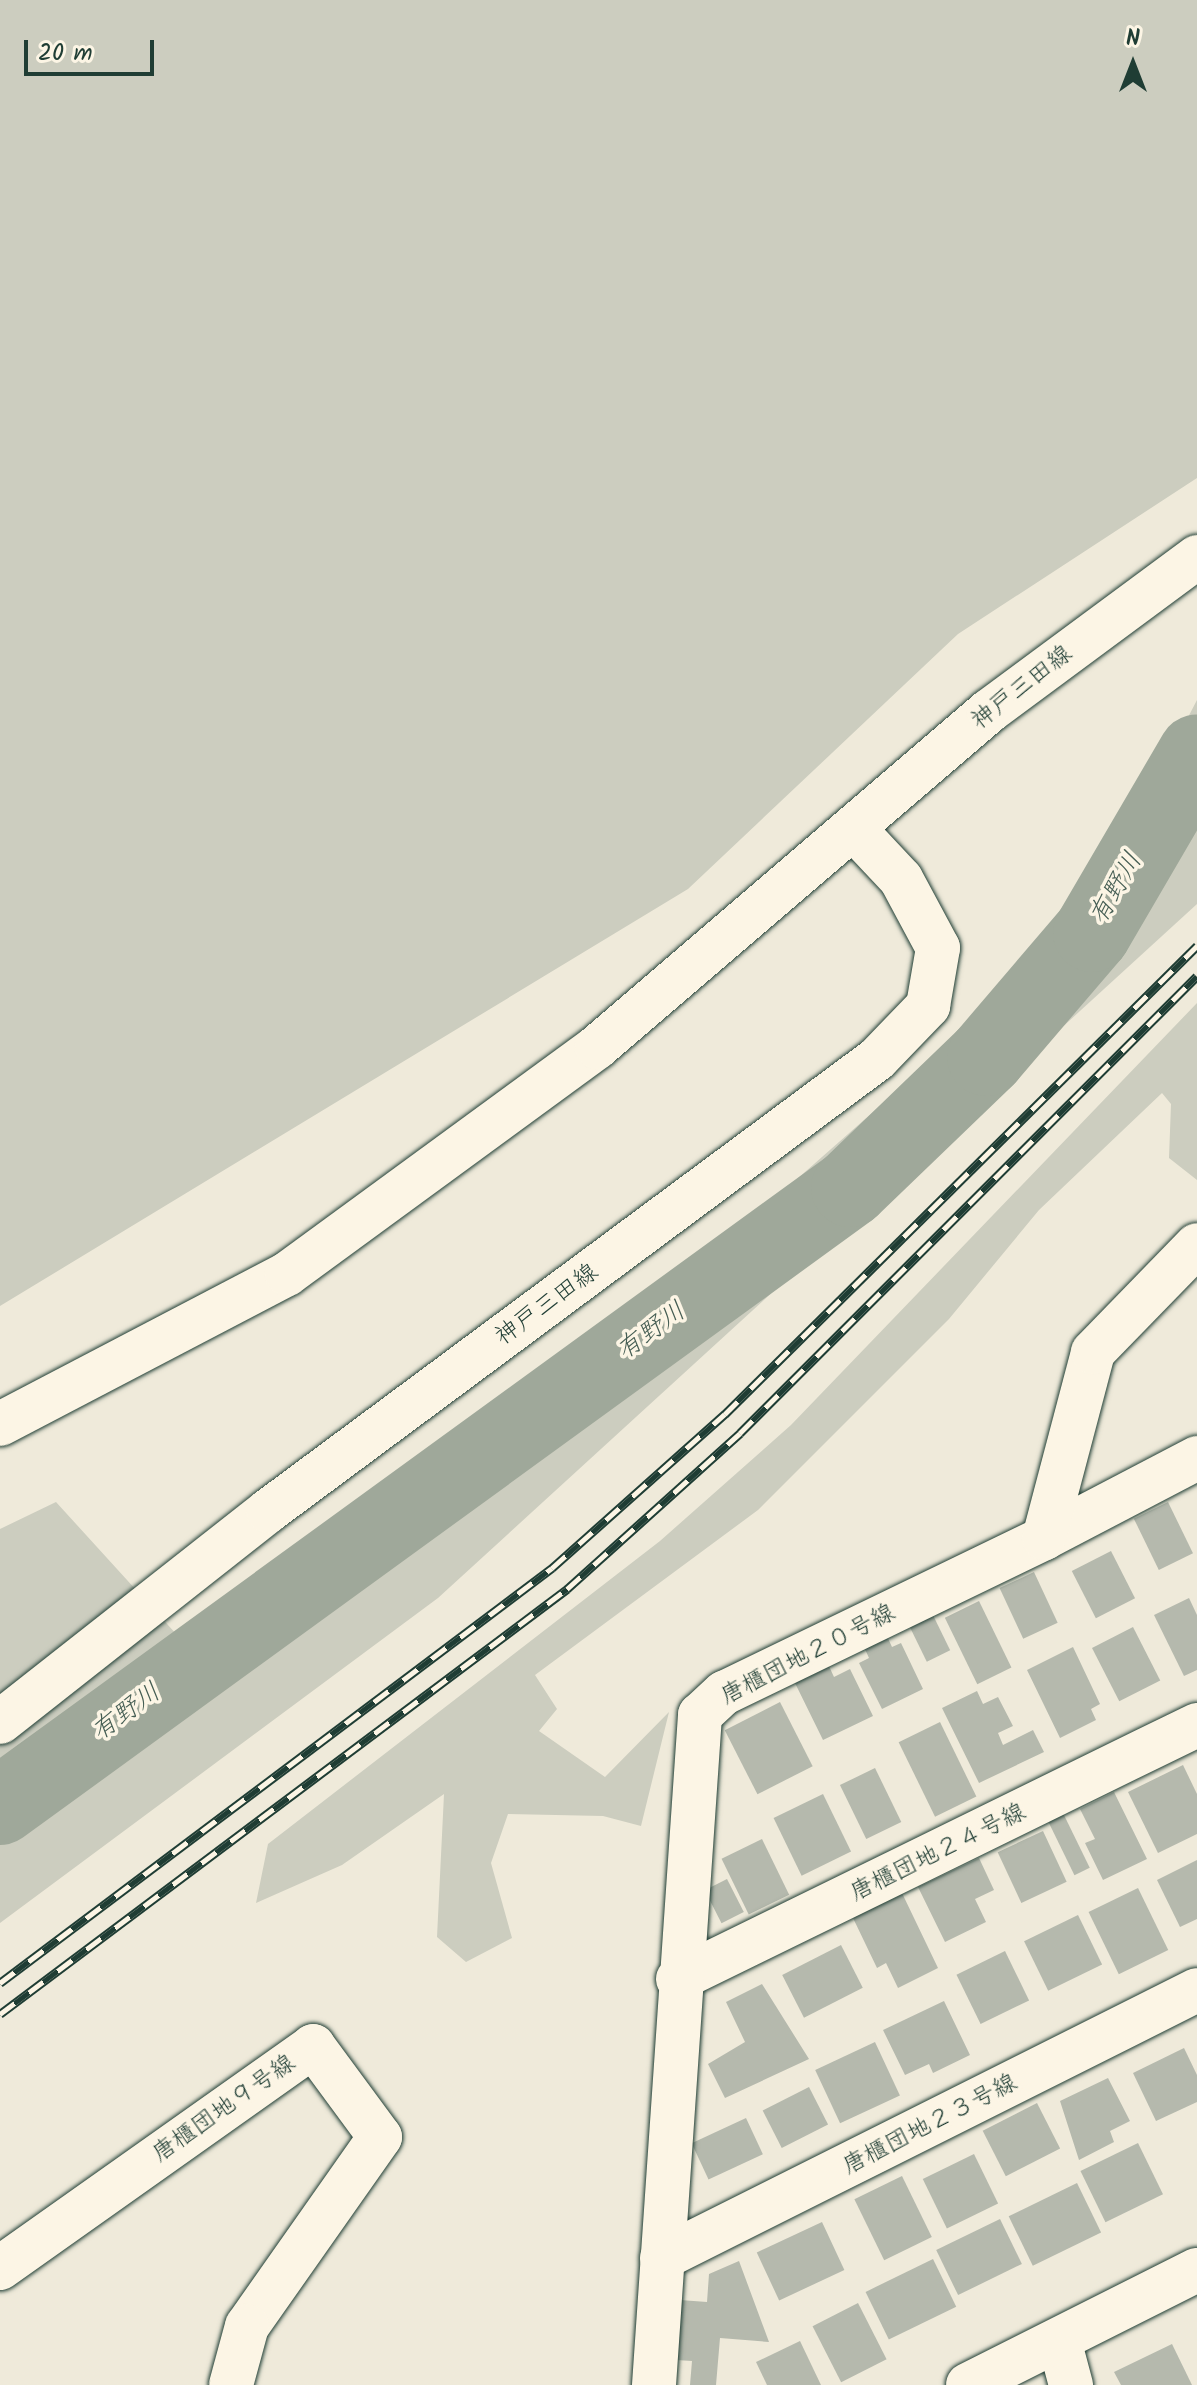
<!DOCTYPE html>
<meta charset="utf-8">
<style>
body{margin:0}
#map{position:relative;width:1197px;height:2385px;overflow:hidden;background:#efeada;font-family:Kalam,"Klee One",sans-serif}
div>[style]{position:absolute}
.green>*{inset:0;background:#cccdbf}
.river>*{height:78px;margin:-39px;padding:0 39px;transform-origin:39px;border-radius:39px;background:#9fa89a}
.building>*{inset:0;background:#b5b9ad;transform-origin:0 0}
.roads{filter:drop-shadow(0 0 2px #1f3d34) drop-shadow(0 0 2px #1f3d34)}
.minor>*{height:44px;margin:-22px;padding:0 22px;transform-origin:22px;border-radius:22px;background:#fcf5e5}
.major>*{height:44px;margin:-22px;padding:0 22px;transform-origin:22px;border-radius:22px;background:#fcf5e5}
.rail>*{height:9px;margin-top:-4.5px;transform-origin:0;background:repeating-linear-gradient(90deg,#fcf5e5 0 18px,#1f3d34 0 36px);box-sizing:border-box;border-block:2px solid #1f3d34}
span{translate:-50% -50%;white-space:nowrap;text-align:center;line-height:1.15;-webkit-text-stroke:7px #fcf5e5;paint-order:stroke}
.street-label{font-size:24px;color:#1f3d34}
.water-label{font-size:26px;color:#455d53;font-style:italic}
.north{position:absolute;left:1093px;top:24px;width:80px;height:80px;-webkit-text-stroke:6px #fcf5e5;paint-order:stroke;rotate:0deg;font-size:22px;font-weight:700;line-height:32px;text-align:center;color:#1f3d34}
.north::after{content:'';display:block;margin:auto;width:28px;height:36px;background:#1f3d34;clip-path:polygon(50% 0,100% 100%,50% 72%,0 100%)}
.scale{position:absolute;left:24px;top:40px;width:130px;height:36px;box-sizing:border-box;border:4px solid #1f3d34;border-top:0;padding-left:10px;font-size:24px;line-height:28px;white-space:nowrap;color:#1f3d34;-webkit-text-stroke:6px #fcf5e5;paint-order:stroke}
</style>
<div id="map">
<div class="green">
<div style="clip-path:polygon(0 0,1197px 0,1197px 478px,958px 634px,688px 889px,0 1306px)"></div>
<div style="clip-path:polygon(1197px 700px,1197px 904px,438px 1598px,0 1923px,0 1529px,56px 1502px,178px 1636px,763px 1209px,991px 1008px,1120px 848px)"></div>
<div style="clip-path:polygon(1197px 1003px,1197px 1180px,1169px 1158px,1171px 1104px,1162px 1093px,1039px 1210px,949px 1319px,758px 1510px,535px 1675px,557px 1709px,539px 1731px,605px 1777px,669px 1712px,641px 1826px,603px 1816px,508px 1814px,491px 1863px,512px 1938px,466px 1962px,437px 1937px,444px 1794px,342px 1865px,256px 1903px,268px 1844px,660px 1541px,791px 1425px)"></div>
</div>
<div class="river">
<div style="left:0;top:1806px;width:1051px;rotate:-36.02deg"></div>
<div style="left:850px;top:1188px;width:189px;rotate:-43.9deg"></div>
<div style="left:986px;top:1057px;width:163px;rotate:-49.5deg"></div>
<div style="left:1092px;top:933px;width:208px;rotate:-59.7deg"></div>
</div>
<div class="building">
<div style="left:1168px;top:1502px;width:57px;height:38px;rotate:64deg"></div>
<div style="left:1111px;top:1551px;width:53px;height:44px;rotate:63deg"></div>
<div style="left:1034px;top:1572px;width:56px;height:38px;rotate:65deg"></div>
<div style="clip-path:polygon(1189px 1598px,1197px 1615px,1197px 1670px,1184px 1676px,1154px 1615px)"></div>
<div style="left:979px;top:1601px;width:74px;height:38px;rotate:64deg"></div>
<div style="left:930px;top:1609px;width:46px;height:26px;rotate:64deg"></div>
<div style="left:1133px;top:1627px;width:60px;height:46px;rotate:63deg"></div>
<div style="clip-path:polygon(886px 1634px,892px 1647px,901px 1643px,923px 1689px,882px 1709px,859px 1663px,869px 1658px,863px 1645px)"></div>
<div style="clip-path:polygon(1073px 1647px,1100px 1704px,1091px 1709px,1096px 1720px,1060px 1738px,1027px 1670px)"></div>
<div style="clip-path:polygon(828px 1664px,834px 1677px,850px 1669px,873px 1716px,823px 1740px,794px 1681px)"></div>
<div style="clip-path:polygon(977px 1691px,983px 1704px,998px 1697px,1013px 1726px,998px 1733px,1003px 1745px,1033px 1730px,1044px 1752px,979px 1783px,942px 1708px)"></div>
<div style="left:780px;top:1702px;width:72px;height:62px;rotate:63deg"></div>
<div style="left:940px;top:1722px;width:83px;height:46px;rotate:64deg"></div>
<div style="clip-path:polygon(1183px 1765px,1197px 1794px,1197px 1834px,1158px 1853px,1128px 1792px)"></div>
<div style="left:875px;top:1768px;width:60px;height:39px;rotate:64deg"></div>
<div style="clip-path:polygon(1114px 1792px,1147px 1859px,1103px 1880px,1085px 1843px,1095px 1839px,1080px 1809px)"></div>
<div style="left:823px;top:1794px;width:64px;height:55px;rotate:64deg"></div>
<div style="left:1063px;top:1813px;width:61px;height:17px;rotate:64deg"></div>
<div style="left:1043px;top:1831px;width:56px;height:50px;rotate:65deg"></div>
<div style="left:762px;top:1839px;width:62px;height:45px;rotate:64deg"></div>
<div style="clip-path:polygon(979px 1858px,994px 1890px,975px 1899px,986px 1922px,945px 1942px,918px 1887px)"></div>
<div style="clip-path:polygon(1197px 1860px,1197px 1919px,1180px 1927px,1157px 1880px)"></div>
<div style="left:727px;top:1879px;width:37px;height:25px;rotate:63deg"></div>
<div style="left:1138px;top:1888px;width:69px;height:55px;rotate:64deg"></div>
<div style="clip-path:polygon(902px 1893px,938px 1968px,898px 1988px,886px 1963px,877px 1968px,853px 1918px)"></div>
<div style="left:1078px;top:1915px;width:55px;height:60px;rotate:64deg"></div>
<div style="left:841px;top:1945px;width:48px;height:66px;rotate:63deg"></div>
<div style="left:1005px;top:1951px;width:55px;height:54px;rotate:64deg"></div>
<div style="clip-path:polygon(762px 1984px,809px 2059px,725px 2098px,708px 2064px,745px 2042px,726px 2002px)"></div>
<div style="clip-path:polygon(944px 2001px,970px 2055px,933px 2073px,929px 2064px,905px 2075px,883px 2030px)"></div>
<div style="left:875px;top:2042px;width:59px;height:66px;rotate:65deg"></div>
<div style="clip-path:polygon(1184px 2048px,1197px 2075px,1197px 2102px,1156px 2121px,1133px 2073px)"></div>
<div style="clip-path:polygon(1108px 2078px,1130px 2121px,1110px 2131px,1114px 2142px,1079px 2160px,1060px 2101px)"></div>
<div style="left:809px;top:2087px;width:42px;height:52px;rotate:63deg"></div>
<div style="left:1037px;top:2103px;width:51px;height:61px;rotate:63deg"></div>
<div style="left:746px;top:2118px;width:40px;height:60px;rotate:65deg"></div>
<div style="left:1138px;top:2143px;width:57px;height:64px;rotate:64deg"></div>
<div style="left:974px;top:2154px;width:55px;height:57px;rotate:64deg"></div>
<div style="left:902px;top:2176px;width:68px;height:53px;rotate:64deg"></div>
<div style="left:1077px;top:2183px;width:55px;height:76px;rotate:64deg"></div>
<div style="left:1000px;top:2219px;width:50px;height:71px;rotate:64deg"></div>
<div style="left:822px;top:2222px;width:53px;height:72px;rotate:65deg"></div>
<div style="left:933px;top:2259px;width:53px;height:75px;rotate:64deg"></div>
<div style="clip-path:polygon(739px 2261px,769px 2342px,720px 2338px,716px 2385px,690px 2385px,692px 2361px,676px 2360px,680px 2300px,707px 2302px,709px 2274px)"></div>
<div style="left:858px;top:2303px;width:63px;height:51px;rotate:63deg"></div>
<div style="clip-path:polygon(800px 2341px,821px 2385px,767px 2385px,756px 2362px)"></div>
<div style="clip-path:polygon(1172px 2344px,1192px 2385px,1121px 2385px,1114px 2372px)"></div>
</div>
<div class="roads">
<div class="minor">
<div style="left:1044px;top:1538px;width:173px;rotate:-27.6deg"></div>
<div style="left:678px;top:1979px;width:578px;rotate:-26.08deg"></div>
<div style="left:662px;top:2258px;width:598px;rotate:-26.61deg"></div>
<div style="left:0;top:2268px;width:384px;rotate:-35.3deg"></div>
<div style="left:313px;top:2046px;width:113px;rotate:53.6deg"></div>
<div style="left:380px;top:2137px;width:231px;rotate:125.1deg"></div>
<div style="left:247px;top:2326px;width:61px;rotate:105.2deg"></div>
<div style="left:1059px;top:2340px;width:47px;rotate:75.1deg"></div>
<div style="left:654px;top:2385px;width:672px;rotate:-86.07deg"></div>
<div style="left:700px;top:1715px;width:33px;rotate:-43deg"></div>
<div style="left:724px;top:1693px;width:356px;rotate:-25.8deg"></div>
<div style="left:1044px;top:1538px;width:192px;rotate:-75.2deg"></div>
<div style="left:1093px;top:1352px;width:149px;rotate:-45.8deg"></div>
<div style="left:968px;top:2385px;width:256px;rotate:-26.7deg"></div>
</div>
<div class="major">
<div style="left:0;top:1424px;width:324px;rotate:-27.6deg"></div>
<div style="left:287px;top:1274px;width:384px;rotate:-36.2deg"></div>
<div style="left:597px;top:1047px;width:516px;rotate:-40.6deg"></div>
<div style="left:989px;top:711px;width:259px;rotate:-36.5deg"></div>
<div style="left:0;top:1722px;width:341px;rotate:-38.2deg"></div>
<div style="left:268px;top:1511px;width:758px;rotate:-36.58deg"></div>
<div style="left:877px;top:1059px;width:74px;rotate:-46.1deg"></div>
<div style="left:928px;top:1006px;width:59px;rotate:-80.2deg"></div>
<div style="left:938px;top:948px;width:78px;rotate:-118.2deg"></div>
<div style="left:901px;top:879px;width:66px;rotate:-133.2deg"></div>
</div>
</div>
<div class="rail">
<div style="left:0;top:1983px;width:691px;rotate:-36.94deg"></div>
<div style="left:552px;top:1568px;width:232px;rotate:-41.7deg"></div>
<div style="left:725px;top:1414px;width:665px;rotate:-44.76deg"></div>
<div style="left:0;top:2014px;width:709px;rotate:-36.85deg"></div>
<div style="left:567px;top:1589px;width:233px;rotate:-42deg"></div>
<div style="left:740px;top:1433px;width:646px;rotate:-45deg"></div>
</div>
<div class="street-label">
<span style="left:1022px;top:688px;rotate:-38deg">神戸三田線</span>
<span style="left:547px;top:1305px;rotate:-36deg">神戸三田線</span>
<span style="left:808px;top:1655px;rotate:-27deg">唐櫃団地２０号線</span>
<span style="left:938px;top:1853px;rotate:-26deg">唐櫃団地２４号線</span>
<span style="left:224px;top:2109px;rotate:-35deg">唐櫃団地９号線</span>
<span style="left:930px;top:2125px;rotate:-27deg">唐櫃団地２３号線</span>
</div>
<div class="water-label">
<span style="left:1117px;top:889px;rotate:-60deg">有野川</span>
<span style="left:652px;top:1332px;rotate:-36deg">有野川</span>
<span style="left:127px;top:1713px;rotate:-36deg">有野川</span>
</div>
<div class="north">N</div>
<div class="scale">20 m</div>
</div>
